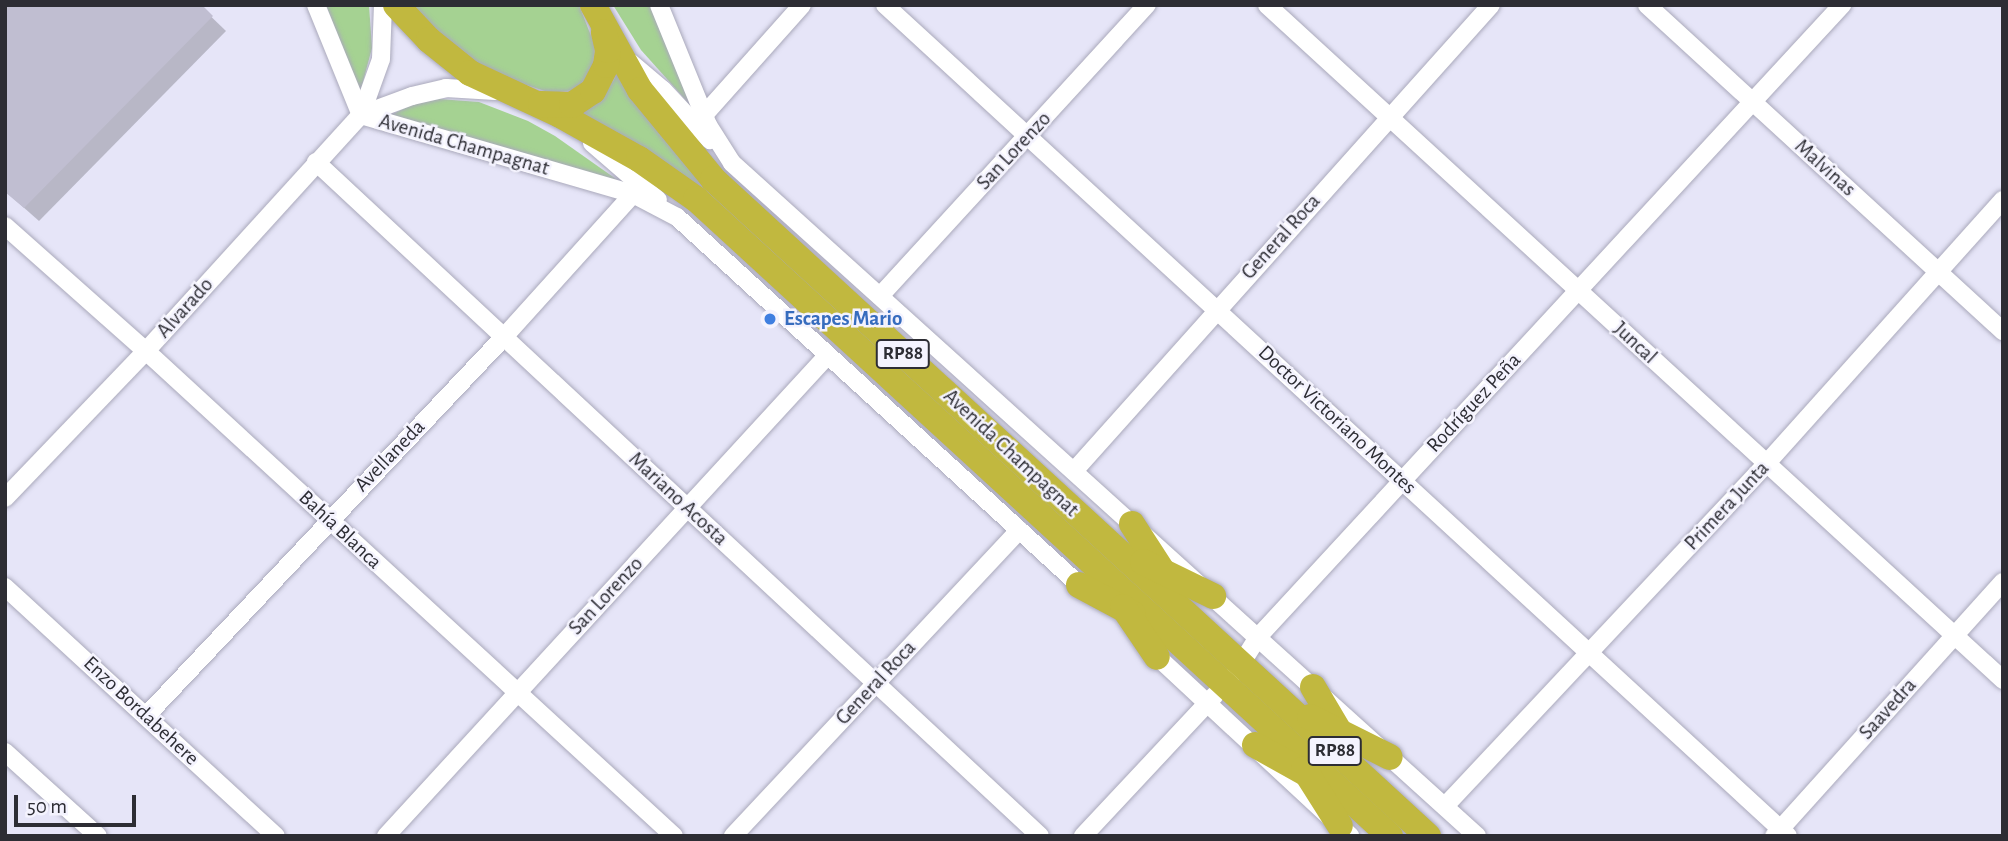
<!DOCTYPE html>
<meta charset="utf-8">
<style>
body{margin:0}
#map{position:relative;width:2008px;height:841px;overflow:hidden;background:#e6e5f8;font-family:"Alegreya Sans",sans-serif}
div>[style]{position:absolute}
.green>*{inset:0;background:#a5d292}
.shadow>*{inset:0;background:#0003}
.building>*{inset:0;background:#c0bed1}
.roads{filter:drop-shadow(0 0 2px #aaa9bb) drop-shadow(0 0 2px #aaa9bb)}
.minor>*{height:18px;margin:-9px;padding:0 9px;transform-origin:9px;border-radius:9px;background:#fff}
.highway>*{height:26px;margin:-13px;padding:0 13px;transform-origin:13px;border-radius:13px;background:#c1b83f}
.dots>*{width:19px;height:19px;translate:-50% -50%;box-sizing:border-box;border:4px solid #f4f3fe;border-radius:50%}
span{translate:-50% -50%;white-space:nowrap;text-align:center;line-height:1.15;-webkit-text-stroke:5px #f4f3fe;paint-order:stroke}
.shield-label span{padding:2px 5px;background:#f4f3fe;border:2px solid;border-radius:5px;-webkit-text-stroke-width:0}
.shield-label{font-size:19px;color:#2d2d34;font-weight:700}
.street-label{font-size:21px;color:#2d2d34}
.shop-label{font-size:21px;color:#366cbe;font-weight:700}
.left{translate:0 -50%;text-align:left}
.frame{position:absolute;inset:0;border:7px solid #2d2d34;pointer-events:none}
.scale{position:absolute;left:14px;top:795px;width:122px;height:32px;box-sizing:border-box;border:4px solid #2d2d34;border-top:0;padding-left:9px;font-size:21px;line-height:24px;white-space:nowrap;color:#2d2d34;-webkit-text-stroke:5px #f4f3fe;paint-order:stroke}
</style>
<div id="map">
<div class="green">
<div style="clip-path:polygon(326px 5px,369px 5px,372px 48px,360px 93px)"></div>
<div style="clip-path:polygon(411px 5px,579px 5px,595px 46px,592px 74px,574px 90px,551px 93px,499px 76px,453px 47px)"></div>
<div style="clip-path:polygon(613px 5px,651px 5px,692px 107px,641px 50px)"></div>
<div style="clip-path:polygon(618px 73px,698px 178px,720px 210px,579px 116px,605px 94px)"></div>
<div style="clip-path:polygon(439px 99px,479px 102px,528px 121px,555px 136px,626px 186px,389px 116px,417px 102px)"></div>
</div>
<div class="shadow">
<div style="clip-path:polygon(199px 5px,226px 31px,39px 221px,5px 191px)"></div>
</div>
<div class="building">
<div style="clip-path:polygon(5px 5px,202px 5px,213px 16px,24px 208px,5px 192px)"></div>
</div>
<div class="roads">
<div class="minor">
<div style="left:316px;top:5px;width:119px;rotate:67.8deg"></div>
<div style="left:659px;top:5px;width:130px;rotate:67.8deg"></div>
<div style="left:708px;top:125px;width:45px;rotate:57.7deg"></div>
<div style="left:732px;top:163px;width:1004px;rotate:42.09deg"></div>
<div style="left:885px;top:5px;width:1227px;rotate:42.62deg"></div>
<div style="left:1267px;top:5px;width:999px;rotate:42.52deg"></div>
<div style="left:1647px;top:5px;width:483px;rotate:42.5deg"></div>
<div style="left:630px;top:62px;width:43px;rotate:40.3deg"></div>
<div style="left:663px;top:90px;width:69px;rotate:46.8deg"></div>
<div style="left:361px;top:115px;width:283px;rotate:16.2deg"></div>
<div style="left:633px;top:194px;width:50px;rotate:27.6deg"></div>
<div style="left:677px;top:217px;width:556px;rotate:42.45deg"></div>
<div style="left:361px;top:115px;width:59px;rotate:-70.3deg"></div>
<div style="left:381px;top:59px;width:54px;rotate:-87.9deg"></div>
<div style="left:704px;top:115px;width:147px;rotate:-48.3deg"></div>
<div style="left:592px;top:143px;width:87px;rotate:40.8deg"></div>
<div style="left:316px;top:162px;width:989px;rotate:42.95deg"></div>
<div style="left:5px;top:226px;width:188px;rotate:41.6deg"></div>
<div style="left:146px;top:351px;width:717px;rotate:42.57deg"></div>
<div style="left:880px;top:296px;width:395px;rotate:-47.5deg"></div>
<div style="left:1074px;top:471px;width:625px;rotate:-48.18deg"></div>
<div style="left:5px;top:498px;width:204px;rotate:-46.2deg"></div>
<div style="left:146px;top:351px;width:319px;rotate:-47.7deg"></div>
<div style="left:361px;top:115px;width:54px;rotate:-20.4deg"></div>
<div style="left:412px;top:96px;width:35px;rotate:-13deg"></div>
<div style="left:446px;top:88px;width:49px;rotate:3.5deg"></div>
<div style="left:5px;top:587px;width:368px;rotate:42.6deg"></div>
<div style="left:1149px;top:649px;width:275px;rotate:42.9deg"></div>
<div style="left:1236px;top:672px;width:41px;rotate:-57.8deg"></div>
<div style="left:1258px;top:637px;width:861px;rotate:-47.26deg"></div>
<div style="left:146px;top:716px;width:520px;rotate:-46.64deg"></div>
<div style="left:503px;top:338px;width:194px;rotate:-47.9deg"></div>
<div style="left:5px;top:752px;width:125px;rotate:42.1deg"></div>
<div style="left:1445px;top:806px;width:469px;rotate:-46.8deg"></div>
<div style="left:1766px;top:464px;width:355px;rotate:-48.1deg"></div>
<div style="left:386px;top:836px;width:650px;rotate:-47.43deg"></div>
<div style="left:733px;top:836px;width:419px;rotate:-46.9deg"></div>
<div style="left:1083px;top:836px;width:193px;rotate:-46.9deg"></div>
<div style="left:1774px;top:836px;width:342px;rotate:-48deg"></div>
</div>
<div class="highway">
<div style="left:396px;top:5px;width:48px;rotate:46.7deg"></div>
<div style="left:429px;top:40px;width:53px;rotate:38.8deg"></div>
<div style="left:470px;top:73px;width:99px;rotate:25deg"></div>
<div style="left:560px;top:115px;width:90px;rotate:29.1deg"></div>
<div style="left:639px;top:159px;width:70px;rotate:35.1deg"></div>
<div style="left:696px;top:199px;width:942px;rotate:42.55deg"></div>
<div style="left:593px;top:5px;width:97px;rotate:61.1deg"></div>
<div style="left:640px;top:90px;width:115px;rotate:50.6deg"></div>
<div style="left:713px;top:179px;width:971px;rotate:42.58deg"></div>
<div style="left:541px;top:104px;width:31px;rotate:2deg"></div>
<div style="left:572px;top:105px;width:25px;rotate:-34deg"></div>
<div style="left:593px;top:91px;width:29px;rotate:-63deg"></div>
<div style="left:606px;top:65px;width:15px;rotate:-82deg"></div>
<div style="left:608px;top:50px;width:18px;rotate:-103deg"></div>
<div style="left:1132px;top:524px;width:57px;rotate:57.1deg"></div>
<div style="left:1143px;top:562px;width:78px;rotate:25.9deg"></div>
<div style="left:1079px;top:585px;width:61px;rotate:28.2deg"></div>
<div style="left:1123px;top:607px;width:60px;rotate:55.8deg"></div>
<div style="left:1313px;top:687px;width:51px;rotate:59.4deg"></div>
<div style="left:1310px;top:717px;width:89px;rotate:26.6deg"></div>
<div style="left:1255px;top:745px;width:62px;rotate:29.1deg"></div>
<div style="left:1304px;top:769px;width:67px;rotate:57.7deg"></div>
</div>
</div>
<div class="dots">
<div style="left:770px;top:319px;background:#3f7fe0"></div>
</div>
<div class="shield-label">
<span style="left:903px;top:354px">RP88</span>
<span style="left:1335px;top:751px">RP88</span>
</div>
<div class="street-label">
<span style="left:464px;top:145px;rotate:16deg">Avenida Champagnat</span>
<span style="left:1014px;top:151px;rotate:-47deg">San Lorenzo</span>
<span style="left:1825px;top:168px;rotate:42deg">Malvinas</span>
<span style="left:1281px;top:237px;rotate:-48deg">General Roca</span>
<span style="left:185px;top:308px;rotate:-48deg">Alvarado</span>
<span style="left:1635px;top:343px;rotate:43deg">Juncal</span>
<span style="left:1474px;top:403px;rotate:-47deg">Rodríguez Peña</span>
<span style="left:1337px;top:420px;rotate:43deg">Doctor Victoriano Montes</span>
<span style="left:1011px;top:453px;rotate:43deg">Avenida Champagnat</span>
<span style="left:390px;top:456px;rotate:-46deg">Avellaneda</span>
<span style="left:678px;top:499px;rotate:43deg">Mariano Acosta</span>
<span style="left:1727px;top:506px;rotate:-47deg">Primera Junta</span>
<span style="left:340px;top:530px;rotate:43deg">Bahía Blanca</span>
<span style="left:606px;top:596px;rotate:-47deg">San Lorenzo</span>
<span style="left:876px;top:683px;rotate:-47deg">General Roca</span>
<span style="left:1888px;top:709px;rotate:-48deg">Saavedra</span>
<span style="left:141px;top:711px;rotate:43deg">Enzo Bordabehere</span>
</div>
<div class="shop-label">
<span class="left" style="left:784px;top:319px">Escapes Mario</span>
</div>
<div class="frame"></div>
<div class="scale">50 m</div>
</div>
